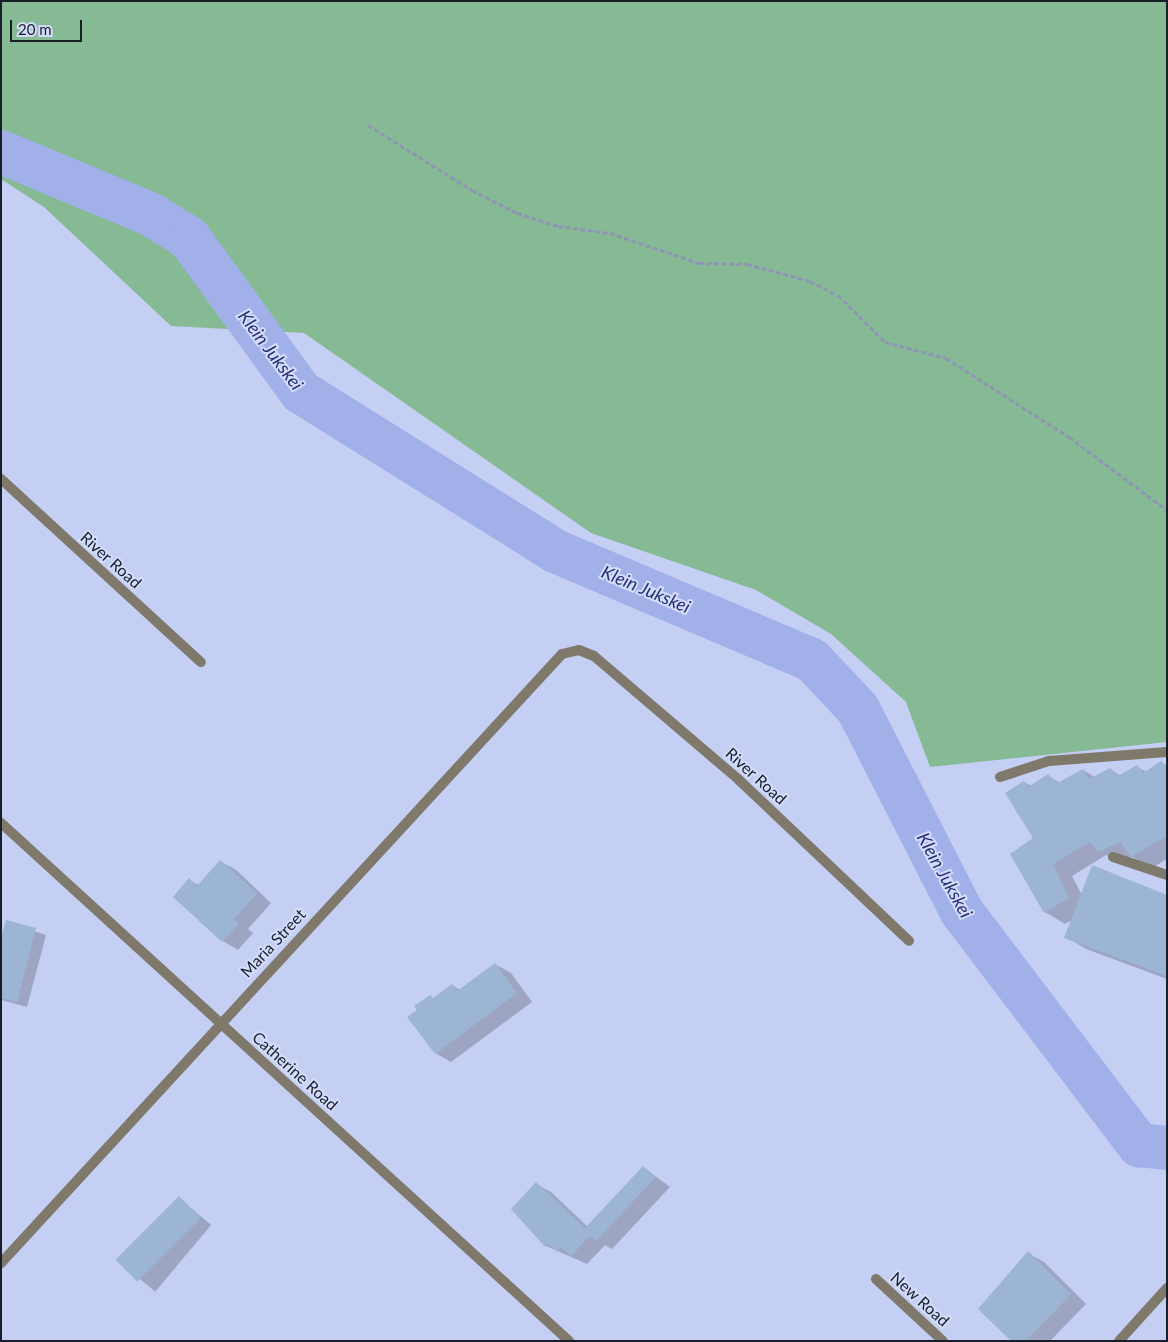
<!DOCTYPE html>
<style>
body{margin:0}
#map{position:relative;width:1168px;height:1342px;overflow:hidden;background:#c5cff4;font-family:Lato,sans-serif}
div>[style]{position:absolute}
.green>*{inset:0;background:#85ba95}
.shadow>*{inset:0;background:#0003;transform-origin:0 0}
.river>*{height:44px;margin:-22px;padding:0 22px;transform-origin:22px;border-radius:22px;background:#a1b0e9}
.building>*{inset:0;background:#9cb5d4;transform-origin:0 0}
.path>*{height:3px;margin-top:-1.5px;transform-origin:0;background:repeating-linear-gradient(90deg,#8e96b3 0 5px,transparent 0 7.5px)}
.minor>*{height:10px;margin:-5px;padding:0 5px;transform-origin:5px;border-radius:5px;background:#7e796a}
.tertiary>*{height:10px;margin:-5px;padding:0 5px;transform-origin:5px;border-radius:5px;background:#7e796a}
span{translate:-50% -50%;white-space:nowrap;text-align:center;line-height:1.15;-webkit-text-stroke:4px #d4dcfb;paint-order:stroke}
.street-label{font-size:16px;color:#191d2a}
.water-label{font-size:18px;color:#262e71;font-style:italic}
.frame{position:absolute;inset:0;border:2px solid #191d2a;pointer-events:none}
.scale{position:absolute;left:10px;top:20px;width:72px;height:22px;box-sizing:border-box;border:2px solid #191d2a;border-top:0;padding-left:6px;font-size:15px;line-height:18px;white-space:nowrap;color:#191d2a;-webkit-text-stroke:4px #d4dcfb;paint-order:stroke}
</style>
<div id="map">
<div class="green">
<div style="clip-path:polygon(1px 1px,1167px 1px,1167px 742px,930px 767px,906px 702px,831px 634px,756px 590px,591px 533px,304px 333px,171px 326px,44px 207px,1px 179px)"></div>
</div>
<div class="shadow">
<div style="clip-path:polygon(1161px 762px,1167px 766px,1167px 859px,1152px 868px,1132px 857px,1119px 862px,1106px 855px,1072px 876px,1082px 895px,1167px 896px,1167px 979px,1086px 949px,1066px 937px,1072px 920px,1065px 924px,1045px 912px,1024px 782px,1031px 786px,1048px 776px,1060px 783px,1083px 770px,1095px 777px,1110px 769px,1121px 776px,1137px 767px,1147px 772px)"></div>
<div style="clip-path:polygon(220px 861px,236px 870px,271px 903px,248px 929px,253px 933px,238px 950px,223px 941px,189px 880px,199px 885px)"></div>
<div style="clip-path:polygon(7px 922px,46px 935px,27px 1007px,1px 1000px,1px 947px)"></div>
<div style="clip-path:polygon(495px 964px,511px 973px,532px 1002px,451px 1062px,435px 1053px,434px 999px,452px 985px,460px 990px)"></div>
<div style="clip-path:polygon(643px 1167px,670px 1187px,612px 1249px,605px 1245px,587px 1264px,546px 1246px,513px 1209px,536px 1184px,551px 1192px,588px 1227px)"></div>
<div style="left:179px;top:1198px;width:42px;height:87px;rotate:40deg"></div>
<div style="clip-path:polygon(1028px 1253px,1044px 1262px,1086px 1304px,1050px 1341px,1013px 1341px)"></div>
</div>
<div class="river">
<div style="left:1px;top:152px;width:164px;rotate:22.6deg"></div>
<div style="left:152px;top:215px;width:44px;rotate:31.9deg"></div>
<div style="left:189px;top:238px;width:190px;rotate:54deg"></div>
<div style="left:301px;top:392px;width:300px;rotate:32deg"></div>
<div style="left:555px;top:551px;width:279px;rotate:23deg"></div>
<div style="left:812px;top:660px;width:67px;rotate:46.8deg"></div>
<div style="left:858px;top:709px;width:228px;rotate:62.9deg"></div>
<div style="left:962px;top:912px;width:293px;rotate:52.8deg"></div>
<div style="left:1139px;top:1145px;width:28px;rotate:6deg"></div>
</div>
<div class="building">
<div style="clip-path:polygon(1161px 761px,1167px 769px,1167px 836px,1130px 857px,1121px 842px,1098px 852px,1090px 842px,1053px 864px,1069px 898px,1044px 913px,1010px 854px,1033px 838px,1005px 793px,1024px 781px,1028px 787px,1048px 774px,1057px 783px,1083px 769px,1089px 779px,1110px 768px,1118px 776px,1137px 765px,1143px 773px)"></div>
<div style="clip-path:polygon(220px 860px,257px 893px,234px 919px,239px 924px,222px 942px,173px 897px,189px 878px,197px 886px)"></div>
<div style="clip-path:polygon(1092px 865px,1167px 895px,1167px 976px,1064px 938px)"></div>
<div style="clip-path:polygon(6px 920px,36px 928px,17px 1002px,1px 998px,1px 938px)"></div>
<div style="clip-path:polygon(495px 963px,517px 993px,435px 1054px,407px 1017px,417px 1010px,414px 1006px,430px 995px,433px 998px,452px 984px,457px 991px)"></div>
<div style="clip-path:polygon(643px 1166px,656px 1177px,596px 1241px,590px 1236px,571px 1256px,561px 1247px,557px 1252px,548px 1244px,545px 1247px,511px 1209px,536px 1182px,585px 1228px)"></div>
<div style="left:179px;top:1196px;width:31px;height:90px;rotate:45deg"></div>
<div style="clip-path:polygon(1028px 1251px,1071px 1294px,1026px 1341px,1011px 1341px,978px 1309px)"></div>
</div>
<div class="path">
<div style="left:368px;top:125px;width:123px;rotate:32deg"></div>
<div style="left:472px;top:190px;width:51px;rotate:27.1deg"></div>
<div style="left:517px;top:213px;width:43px;rotate:17.6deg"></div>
<div style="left:558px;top:226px;width:52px;rotate:7.7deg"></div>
<div style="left:610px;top:233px;width:94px;rotate:18.6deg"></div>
<div style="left:699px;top:263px;width:48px;rotate:1.2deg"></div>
<div style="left:747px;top:264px;width:65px;rotate:15.1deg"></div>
<div style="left:810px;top:281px;width:31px;rotate:27deg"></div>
<div style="left:838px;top:295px;width:66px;rotate:45deg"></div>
<div style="left:885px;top:342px;width:63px;rotate:14.7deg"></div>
<div style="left:946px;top:358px;width:146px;rotate:32.7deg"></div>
<div style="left:1069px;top:437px;width:122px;rotate:36.7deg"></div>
</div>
<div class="minor">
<div style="left:1px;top:479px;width:271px;rotate:42.5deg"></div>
<div style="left:1000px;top:777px;width:52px;rotate:-18.1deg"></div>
<div style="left:1049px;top:761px;width:118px;rotate:-4.4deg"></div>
<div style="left:1px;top:823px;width:769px;rotate:42.36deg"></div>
<div style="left:1113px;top:857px;width:57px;rotate:18.4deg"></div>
<div style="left:1px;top:1263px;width:828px;rotate:-47.35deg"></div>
<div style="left:562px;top:654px;width:17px;rotate:-13deg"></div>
<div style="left:579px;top:650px;width:16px;rotate:22deg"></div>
<div style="left:594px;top:656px;width:191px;rotate:40.5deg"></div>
<div style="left:739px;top:780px;width:234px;rotate:43.4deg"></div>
<div style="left:876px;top:1279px;width:91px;rotate:42.8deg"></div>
</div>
<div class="tertiary">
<div style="left:1119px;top:1341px;width:72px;rotate:-47.8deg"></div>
</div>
<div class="street-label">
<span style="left:111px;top:560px;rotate:42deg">River Road</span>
<span style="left:756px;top:776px;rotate:42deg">River Road</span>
<span style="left:273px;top:943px;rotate:-47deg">Maria Street</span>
<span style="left:295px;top:1071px;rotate:42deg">Catherine Road</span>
<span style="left:920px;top:1299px;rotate:42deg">New Road</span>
</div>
<div class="water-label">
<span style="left:271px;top:350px;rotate:53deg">Klein Jukskei</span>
<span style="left:646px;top:589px;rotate:23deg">Klein Jukskei</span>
<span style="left:945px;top:875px;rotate:61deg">Klein Jukskei</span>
</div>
<div class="frame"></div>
<div class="scale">20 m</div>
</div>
